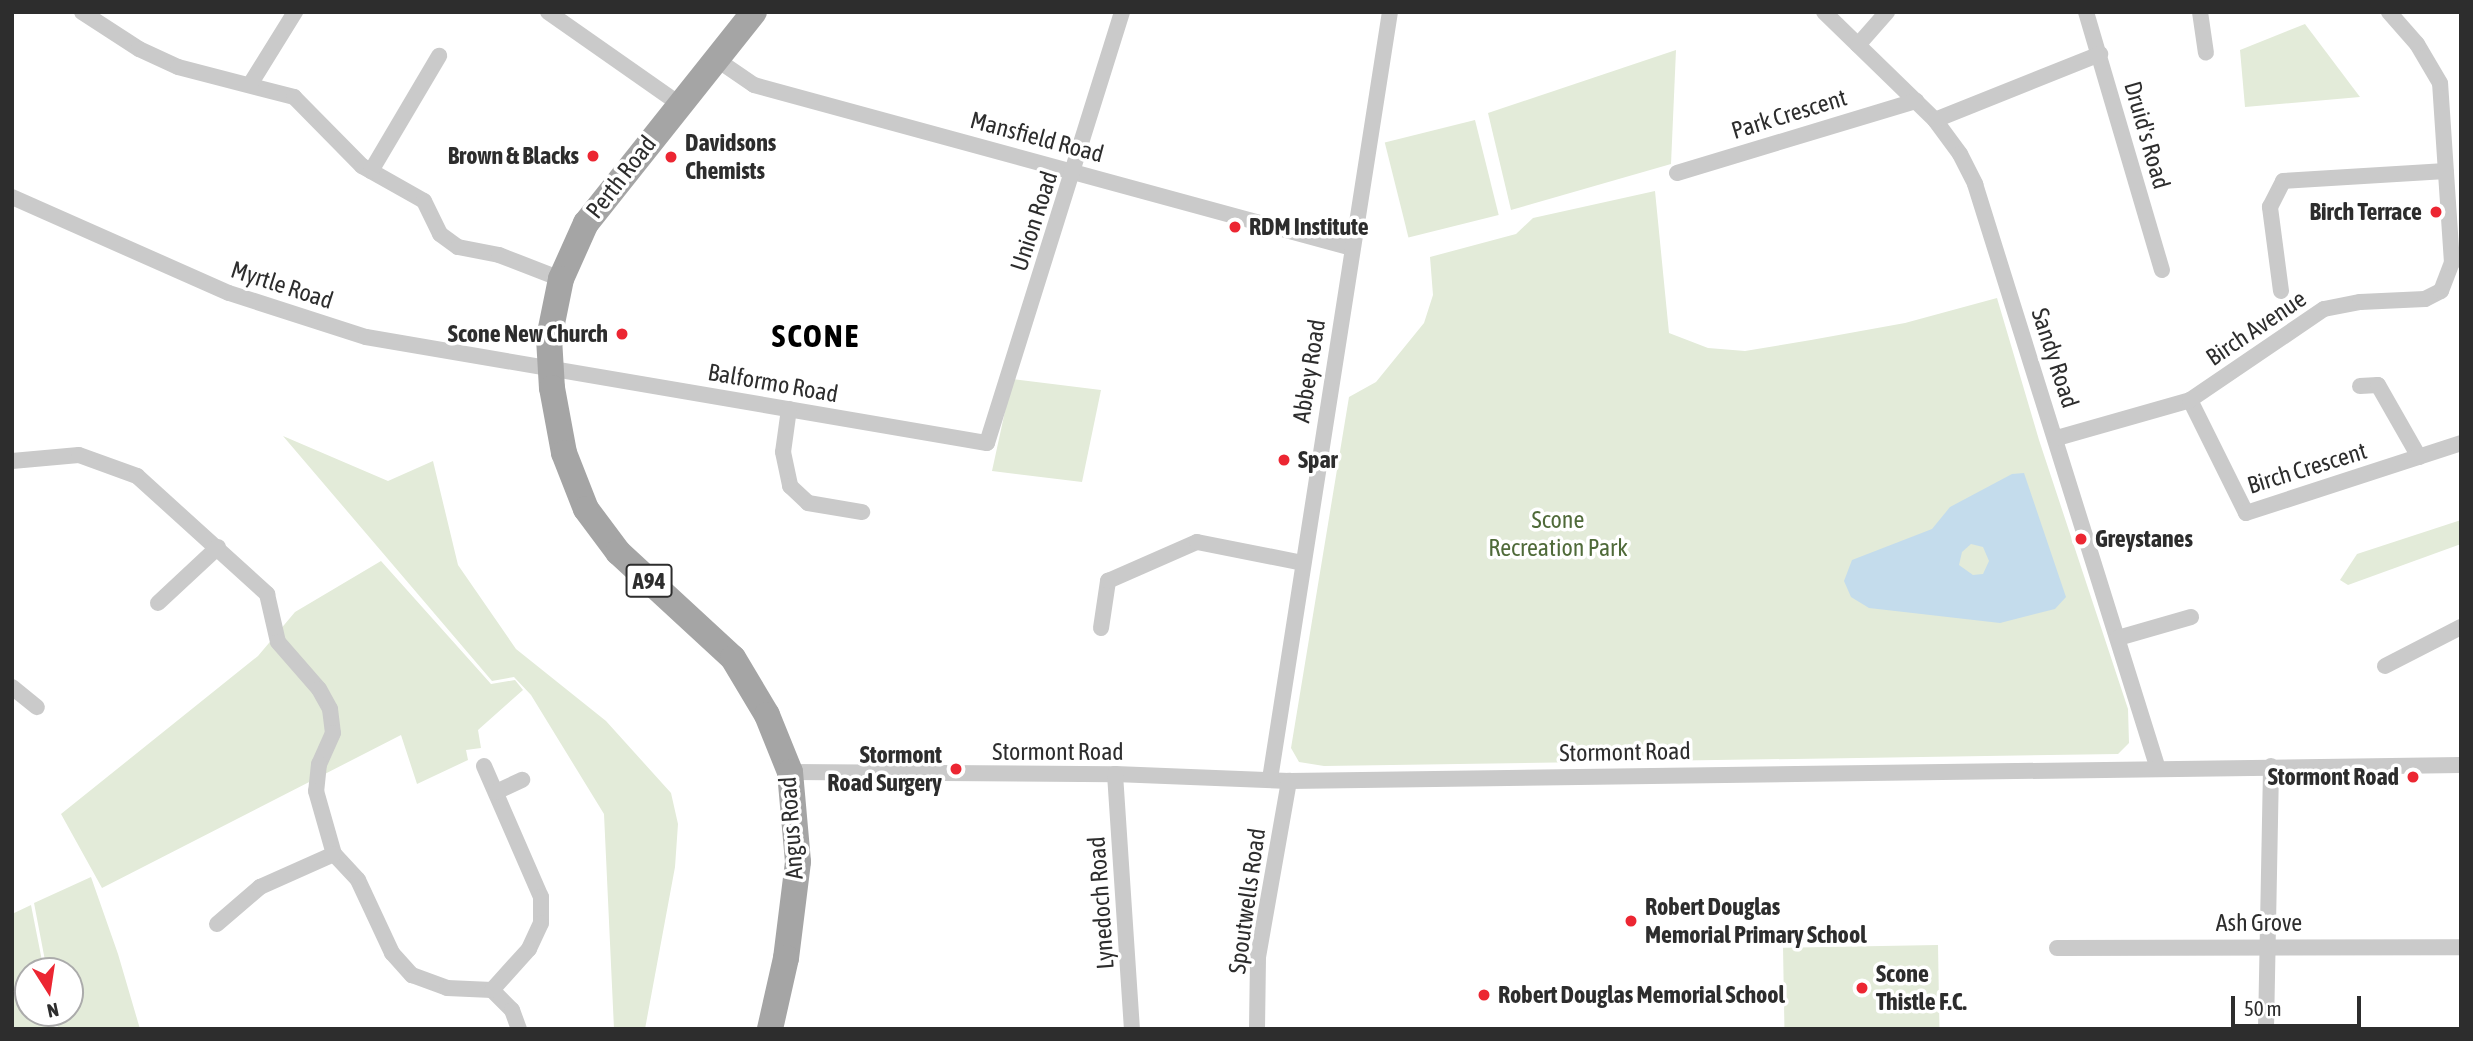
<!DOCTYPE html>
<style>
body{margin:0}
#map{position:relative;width:2473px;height:1041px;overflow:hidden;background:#fff;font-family:"Asap Condensed",sans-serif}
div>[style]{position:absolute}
.green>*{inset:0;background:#e3ebd9;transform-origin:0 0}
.water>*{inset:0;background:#c4dcec}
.minor>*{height:16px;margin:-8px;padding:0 8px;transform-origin:8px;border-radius:8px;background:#cacaca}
.primary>*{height:26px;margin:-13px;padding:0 13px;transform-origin:13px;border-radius:13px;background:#a5a5a5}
.dots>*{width:19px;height:19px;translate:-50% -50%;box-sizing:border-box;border:4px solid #fff;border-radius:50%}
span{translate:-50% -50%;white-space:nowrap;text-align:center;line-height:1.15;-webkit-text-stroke:7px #fff;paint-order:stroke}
.shield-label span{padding:2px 5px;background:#fff;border:2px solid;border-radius:5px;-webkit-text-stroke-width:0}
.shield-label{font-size:23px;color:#2d2d2d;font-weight:700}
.street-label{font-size:24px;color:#2d2d2d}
.poi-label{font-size:24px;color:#2d2d2d;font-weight:700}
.left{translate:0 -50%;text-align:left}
.right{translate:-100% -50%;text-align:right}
.park-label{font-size:24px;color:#4f6a39}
.district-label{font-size:32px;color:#000;font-weight:700;letter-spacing:2px}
.frame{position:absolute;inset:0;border:14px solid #2d2d2d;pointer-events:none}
.north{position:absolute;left:14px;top:957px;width:70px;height:70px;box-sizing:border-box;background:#fff;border:2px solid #ababab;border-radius:50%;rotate:168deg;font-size:19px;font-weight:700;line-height:28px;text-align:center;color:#2d2d2d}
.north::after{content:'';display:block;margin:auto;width:24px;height:32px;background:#ec2632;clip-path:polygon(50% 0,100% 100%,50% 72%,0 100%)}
.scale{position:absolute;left:2231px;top:996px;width:130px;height:32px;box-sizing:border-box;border:4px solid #2d2d2d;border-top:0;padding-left:9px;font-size:21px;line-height:24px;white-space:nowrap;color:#2d2d2d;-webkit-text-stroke:5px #fff;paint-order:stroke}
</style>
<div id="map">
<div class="green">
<div style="clip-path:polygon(2305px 24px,2360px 97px,2245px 107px,2240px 50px)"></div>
<div style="clip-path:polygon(1676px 50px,1671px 164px,1511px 210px,1488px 113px)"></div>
<div style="left:1475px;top:120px;width:98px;height:93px;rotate:76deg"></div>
<div style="clip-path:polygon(1655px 191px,1669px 333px,1708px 348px,1745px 351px,1811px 340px,1905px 323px,1997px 298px,2039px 440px,2128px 709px,2129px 743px,2118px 754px,1324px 766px,1299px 762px,1291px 748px,1349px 397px,1376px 382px,1424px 323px,1433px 295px,1430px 257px,1516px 234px,1533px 218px)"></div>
<div style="clip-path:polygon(1012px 379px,1101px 390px,1082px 482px,992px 471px)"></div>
<div style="clip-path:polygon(283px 436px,388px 481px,433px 461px,458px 565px,516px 649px,606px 721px,671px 793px,678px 824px,675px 867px,645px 1029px,614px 1029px,604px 814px,531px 695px,514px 677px,492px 681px)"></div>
<div style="clip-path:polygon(2461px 520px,2461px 544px,2348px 585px,2340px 580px,2357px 554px)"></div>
<div style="clip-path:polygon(381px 561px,491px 684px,515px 680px,523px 690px,478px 730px,481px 748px,466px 750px,468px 760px,417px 784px,401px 735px,102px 888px,61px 814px,258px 656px,295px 612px)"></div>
<div style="clip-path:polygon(91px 877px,118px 954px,140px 1029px,58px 1029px,55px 1013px,70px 1013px,70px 971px,47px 971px,34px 903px)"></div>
<div style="clip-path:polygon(31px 905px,44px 971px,28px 971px,28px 1013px,52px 1013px,55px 1029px,12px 1029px,12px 914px)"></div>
<div style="left:1938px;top:945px;width:84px;height:155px;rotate:89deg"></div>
</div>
<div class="water">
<div style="clip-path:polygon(evenodd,2024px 473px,2066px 597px,2055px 609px,2000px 623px,1869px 608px,1851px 597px,1844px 581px,1852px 560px,1932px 529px,1950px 507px,2012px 474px,2024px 473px,1971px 544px,1983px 547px,1989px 561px,1983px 574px,1973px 575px,1959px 565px,1962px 552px,1971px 544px)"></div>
</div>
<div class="minor">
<div style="left:82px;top:12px;width:68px;rotate:33deg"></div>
<div style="left:139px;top:49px;width:43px;rotate:24.8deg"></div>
<div style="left:178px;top:67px;width:120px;rotate:14.5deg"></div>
<div style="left:294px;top:97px;width:97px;rotate:45.4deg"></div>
<div style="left:362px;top:166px;width:71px;rotate:29.4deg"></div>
<div style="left:424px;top:201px;width:37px;rotate:64deg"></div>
<div style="left:440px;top:234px;width:22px;rotate:36deg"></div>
<div style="left:458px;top:247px;width:42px;rotate:11deg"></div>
<div style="left:499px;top:255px;width:66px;rotate:21.2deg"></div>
<div style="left:548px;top:12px;width:159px;rotate:35deg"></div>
<div style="left:1824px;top:12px;width:155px;rotate:44.2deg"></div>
<div style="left:1935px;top:120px;width:42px;rotate:53.7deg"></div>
<div style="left:1960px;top:154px;width:34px;rotate:63deg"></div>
<div style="left:1975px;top:184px;width:610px;rotate:72.63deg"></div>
<div style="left:2086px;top:12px;width:269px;rotate:73.6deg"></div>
<div style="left:2200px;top:12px;width:41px;rotate:81.7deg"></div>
<div style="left:1858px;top:45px;width:44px;rotate:-48.7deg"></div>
<div style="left:716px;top:59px;width:46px;rotate:34.4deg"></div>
<div style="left:754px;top:85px;width:620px;rotate:15.25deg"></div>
<div style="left:251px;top:83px;width:84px;rotate:-58.2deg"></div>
<div style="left:1935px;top:120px;width:178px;rotate:-21.8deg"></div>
<div style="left:371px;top:171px;width:134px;rotate:-59.4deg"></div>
<div style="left:1677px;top:173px;width:250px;rotate:-16.8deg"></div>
<div style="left:12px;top:197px;width:237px;rotate:23.9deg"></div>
<div style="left:229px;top:293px;width:144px;rotate:17.8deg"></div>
<div style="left:366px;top:337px;width:630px;rotate:9.69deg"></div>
<div style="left:987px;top:443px;width:452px;rotate:-72.6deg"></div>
<div style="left:2281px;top:291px;width:85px;rotate:-97.5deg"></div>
<div style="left:2270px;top:207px;width:29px;rotate:-63deg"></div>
<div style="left:2283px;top:181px;width:163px;rotate:-3.5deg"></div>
<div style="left:2360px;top:386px;width:18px;rotate:-3deg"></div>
<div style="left:2378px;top:385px;width:83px;rotate:60.3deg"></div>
<div style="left:2190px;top:400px;width:126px;rotate:63.6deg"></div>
<div style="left:2246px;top:513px;width:226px;rotate:-18deg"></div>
<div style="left:789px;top:409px;width:43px;rotate:97.9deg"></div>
<div style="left:783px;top:452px;width:35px;rotate:78deg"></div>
<div style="left:790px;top:486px;width:25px;rotate:43deg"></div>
<div style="left:808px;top:503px;width:55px;rotate:9.5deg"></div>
<div style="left:2057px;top:438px;width:138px;rotate:-15.9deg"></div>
<div style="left:2190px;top:400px;width:162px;rotate:-34.2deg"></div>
<div style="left:2324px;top:309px;width:37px;rotate:-11deg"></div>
<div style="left:2360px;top:302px;width:65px;rotate:-2.6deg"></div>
<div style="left:2425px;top:299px;width:18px;rotate:-27deg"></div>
<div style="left:2441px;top:291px;width:30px;rotate:-69deg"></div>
<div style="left:2452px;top:263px;width:180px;rotate:-93.8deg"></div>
<div style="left:2440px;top:83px;width:45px;rotate:-120.5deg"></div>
<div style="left:2417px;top:44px;width:43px;rotate:-131.2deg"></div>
<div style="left:12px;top:461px;width:67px;rotate:-5.1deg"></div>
<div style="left:79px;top:455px;width:62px;rotate:19.9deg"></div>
<div style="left:137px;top:476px;width:176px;rotate:42.2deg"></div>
<div style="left:267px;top:594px;width:49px;rotate:77.1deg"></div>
<div style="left:278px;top:642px;width:62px;rotate:48.9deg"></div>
<div style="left:319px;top:689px;width:23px;rotate:61deg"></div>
<div style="left:330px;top:709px;width:24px;rotate:83deg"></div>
<div style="left:333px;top:733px;width:34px;rotate:114deg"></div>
<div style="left:319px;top:764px;width:27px;rotate:96deg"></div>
<div style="left:316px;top:791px;width:66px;rotate:74.1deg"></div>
<div style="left:334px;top:854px;width:35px;rotate:47deg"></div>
<div style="left:358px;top:880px;width:81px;rotate:65deg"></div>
<div style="left:392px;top:953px;width:30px;rotate:48deg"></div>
<div style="left:412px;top:975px;width:37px;rotate:20deg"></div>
<div style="left:447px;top:988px;width:45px;rotate:2.5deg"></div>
<div style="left:492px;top:990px;width:28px;rotate:45deg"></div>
<div style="left:512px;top:1010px;width:20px;rotate:70deg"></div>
<div style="left:158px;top:603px;width:82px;rotate:-43deg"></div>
<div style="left:1101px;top:628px;width:48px;rotate:-81.5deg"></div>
<div style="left:1108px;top:581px;width:97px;rotate:-23.7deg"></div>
<div style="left:1197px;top:542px;width:108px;rotate:11.2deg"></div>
<div style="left:2118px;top:638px;width:76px;rotate:-16deg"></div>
<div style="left:2385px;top:666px;width:85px;rotate:-27.2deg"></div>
<div style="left:12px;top:687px;width:32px;rotate:39deg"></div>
<div style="left:484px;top:766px;width:143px;rotate:66.5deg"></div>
<div style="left:541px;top:897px;width:26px;rotate:90deg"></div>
<div style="left:541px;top:923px;width:29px;rotate:115deg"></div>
<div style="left:529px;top:949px;width:55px;rotate:132.1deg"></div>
<div style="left:790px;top:772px;width:325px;rotate:0.4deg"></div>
<div style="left:1115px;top:774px;width:174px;rotate:2.3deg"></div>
<div style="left:1289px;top:781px;width:1172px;rotate:-0.78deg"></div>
<div style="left:1115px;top:774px;width:256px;rotate:86.2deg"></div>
<div style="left:1270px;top:779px;width:776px;rotate:-81.11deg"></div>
<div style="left:496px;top:792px;width:29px;rotate:-25deg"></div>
<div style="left:217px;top:924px;width:57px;rotate:-40.7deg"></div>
<div style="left:260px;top:887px;width:81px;rotate:-24deg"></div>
<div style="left:2057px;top:948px;width:404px;rotate:-0.1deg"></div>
<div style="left:1257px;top:1029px;width:72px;rotate:-89.2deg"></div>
<div style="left:1258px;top:957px;width:179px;rotate:-80deg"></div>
<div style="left:2266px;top:1029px;width:263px;rotate:-88.9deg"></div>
</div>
<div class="primary">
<div style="left:754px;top:12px;width:270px;rotate:128.5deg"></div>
<div style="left:586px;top:223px;width:61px;rotate:114.1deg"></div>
<div style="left:561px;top:279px;width:60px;rotate:101.5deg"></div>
<div style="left:549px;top:338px;width:50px;rotate:86.6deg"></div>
<div style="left:552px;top:388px;width:66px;rotate:79.5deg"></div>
<div style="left:564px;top:453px;width:60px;rotate:68.6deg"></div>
<div style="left:586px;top:509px;width:54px;rotate:53.3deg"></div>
<div style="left:618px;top:552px;width:156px;rotate:42.7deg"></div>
<div style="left:733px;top:658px;width:66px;rotate:59.2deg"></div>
<div style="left:767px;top:715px;width:61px;rotate:68deg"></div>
<div style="left:790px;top:772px;width:90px;rotate:84.9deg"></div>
<div style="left:798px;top:862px;width:97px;rotate:97.1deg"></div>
<div style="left:786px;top:958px;width:73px;rotate:102.7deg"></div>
</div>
<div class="dots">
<div style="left:593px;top:156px;background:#ec2632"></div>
<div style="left:671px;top:157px;background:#ec2632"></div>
<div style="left:2436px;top:212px;background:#ec2632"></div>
<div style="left:1235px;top:227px;background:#ec2632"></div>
<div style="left:622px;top:334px;background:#ec2632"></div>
<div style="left:1284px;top:460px;background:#ec2632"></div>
<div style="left:2081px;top:539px;background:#ec2632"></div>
<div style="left:956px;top:769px;background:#ec2632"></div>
<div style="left:2413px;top:777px;background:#ec2632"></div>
<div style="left:1631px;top:921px;background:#ec2632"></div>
<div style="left:1862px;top:988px;background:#ec2632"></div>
<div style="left:1484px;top:995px;background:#ec2632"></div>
</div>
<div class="shield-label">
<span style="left:649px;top:581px">A94</span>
</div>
<div class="street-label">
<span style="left:1789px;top:114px;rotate:-17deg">Park Crescent</span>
<span style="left:2147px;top:135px;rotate:74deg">Druid's Road</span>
<span style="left:1037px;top:137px;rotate:15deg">Mansfield Road</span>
<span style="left:621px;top:177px;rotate:-52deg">Perth Road</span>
<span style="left:1034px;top:221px;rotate:-72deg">Union Road</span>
<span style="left:282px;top:285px;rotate:18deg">Myrtle Road</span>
<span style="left:2256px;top:328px;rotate:-34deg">Birch Avenue</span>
<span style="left:2055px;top:358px;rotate:72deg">Sandy Road</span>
<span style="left:1309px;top:371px;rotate:-81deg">Abbey Road</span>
<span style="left:773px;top:383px;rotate:10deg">Balformo Road</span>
<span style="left:2307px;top:468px;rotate:-17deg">Birch Crescent</span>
<span style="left:1058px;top:752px">Stormont Road</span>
<span style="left:1625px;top:752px;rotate:-1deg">Stormont Road</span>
<span style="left:791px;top:828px;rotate:-94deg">Angus Road</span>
<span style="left:1247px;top:901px;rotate:-82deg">Spoutwells Road</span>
<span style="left:1101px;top:903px;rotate:-94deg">Lynedoch Road</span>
<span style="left:2259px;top:923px">Ash Grove</span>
</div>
<div class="poi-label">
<span class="left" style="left:685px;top:157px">Davidsons<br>Chemists</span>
<span class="right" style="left:579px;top:156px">Brown &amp; Blacks</span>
<span class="right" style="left:2422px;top:212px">Birch Terrace</span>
<span class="left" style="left:1249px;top:227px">RDM Institute</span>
<span class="right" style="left:608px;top:334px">Scone New Church</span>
<span class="left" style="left:1298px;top:460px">Spar</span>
<span class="left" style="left:2095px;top:539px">Greystanes</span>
<span class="right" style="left:942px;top:769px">Stormont<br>Road Surgery</span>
<span class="right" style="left:2399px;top:777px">Stormont Road</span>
<span class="left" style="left:1645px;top:921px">Robert Douglas<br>Memorial Primary School</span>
<span class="left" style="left:1876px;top:988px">Scone<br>Thistle F.C.</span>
<span class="left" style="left:1498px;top:995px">Robert Douglas Memorial School</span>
</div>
<div class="park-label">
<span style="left:1558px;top:534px">Scone<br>Recreation Park</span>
</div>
<div class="district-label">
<span style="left:816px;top:336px">SCONE</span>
</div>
<div class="frame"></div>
<div class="north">N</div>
<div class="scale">50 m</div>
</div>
